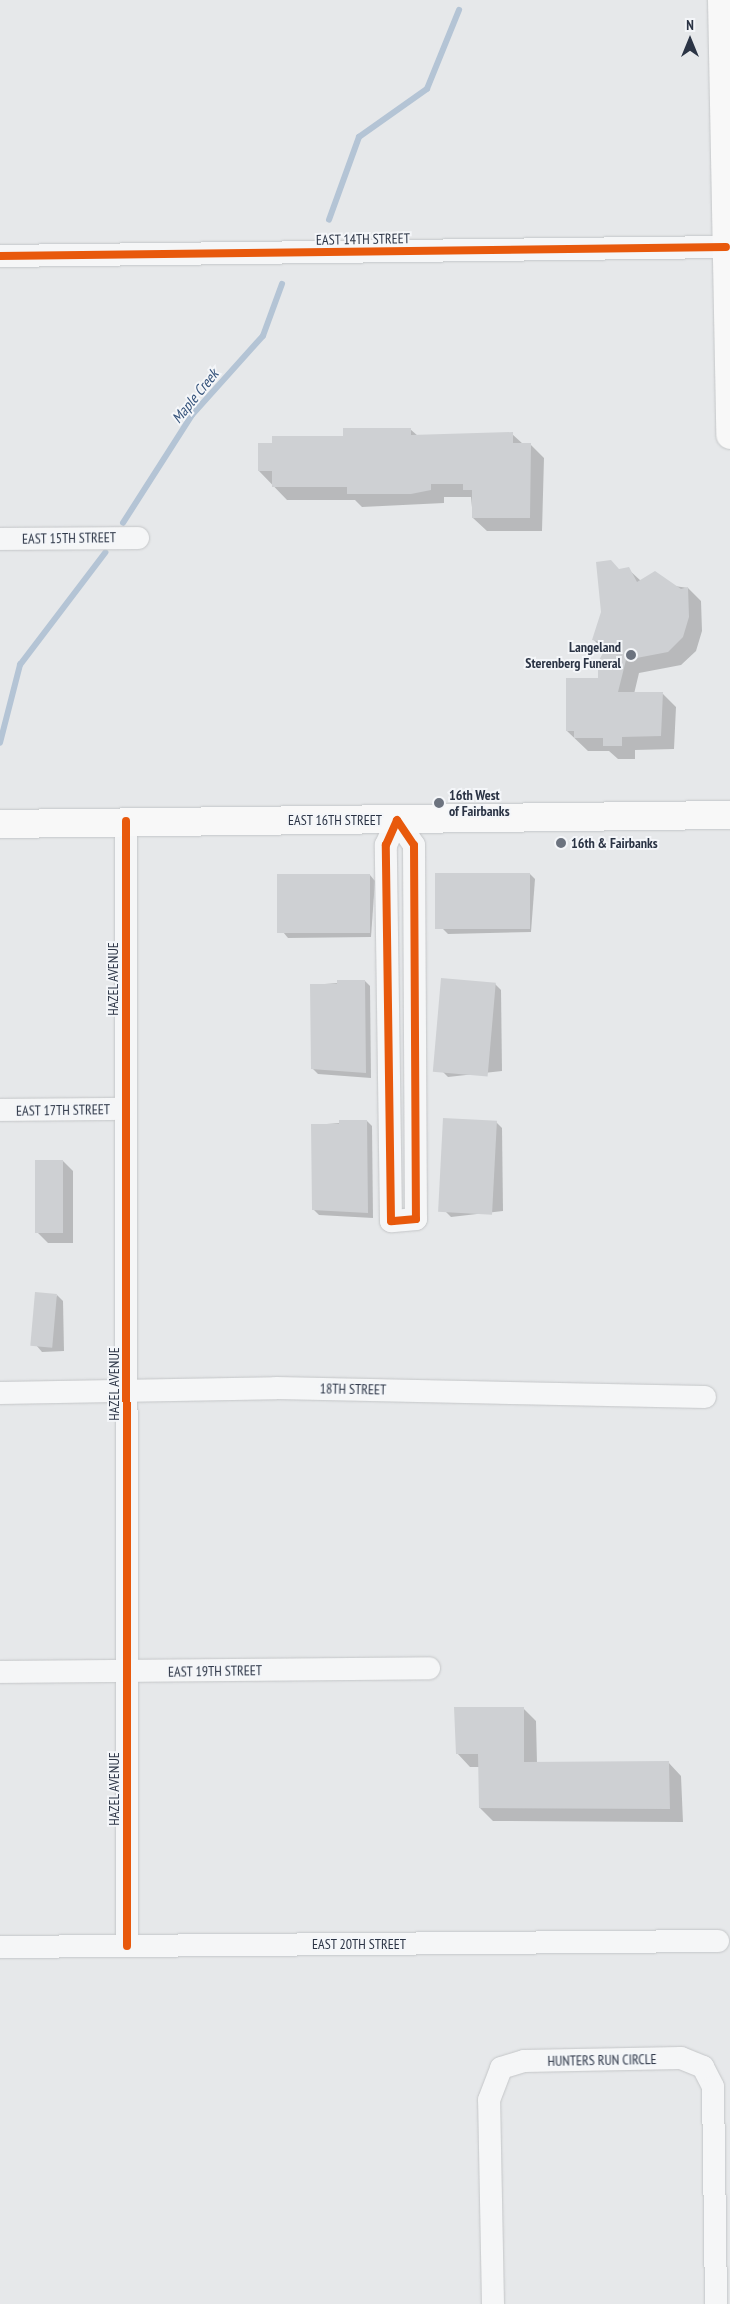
<!DOCTYPE html>
<style>
body{margin:0}
#map{position:relative;width:730px;height:2304px;overflow:hidden;background:#e6e8ea;font-family:"PT Sans Narrow",sans-serif}
div>[style]{position:absolute}
.shadow>*{inset:0;background:#0003}
.stream>*{height:5.5px;margin:-2.75px;padding:0 2.75px;transform-origin:2.75px;border-radius:2.75px;background:#b4c4d5}
.building>*{inset:0;background:#ced0d3;transform-origin:0 0}
.roads{filter:drop-shadow(0 0 1px #c4c6c8) drop-shadow(0 0 1px #c4c6c8)}
.street>*{height:22px;margin:-11px;padding:0 11px;transform-origin:11px;border-radius:11px;background:#f5f6f7}
.secondary>*{height:28px;margin:-14px;padding:0 14px;transform-origin:14px;border-radius:14px;background:#f8f8f8}
.cycleway>*{height:8px;margin:-4px;padding:0 4px;transform-origin:4px;border-radius:4px;background:#e8590c}
.dots>*{width:14px;height:14px;translate:-50% -50%;box-sizing:border-box;border:2px solid #f4f6f9;border-radius:50%}
span{translate:-50% -50%;white-space:nowrap;text-align:center;line-height:1.15;-webkit-text-stroke:4px #f4f6f9;paint-order:stroke}
.street-label{font-size:14px;color:#2b3445}
.poi-label{font-size:14px;color:#2b3445;font-weight:700}
.right{translate:-100% -50%;text-align:right}
.left{translate:0 -50%;text-align:left}
.water-label{font-size:15px;color:#34527a;font-style:italic}
.north{position:absolute;left:665px;top:15px;width:50px;height:50px;-webkit-text-stroke:4px #f4f6f9;paint-order:stroke;rotate:0deg;font-size:14px;font-weight:700;line-height:20px;text-align:center;color:#2b3445}
.north::after{content:'';display:block;margin:auto;width:18px;height:22px;background:#2b3445;clip-path:polygon(50% 0,100% 100%,50% 72%,0 100%)}
</style>
<div id="map">
<div class="shadow">
<div style="clip-path:polygon(410px 429px,418px 436px,512px 434px,523px 444px,530px 444px,544px 458px,542px 531px,487px 531px,473px 518px,471px 497px,444px 497px,444px 503px,362px 507px,355px 500px,287px 500px,259px 471px,344px 438px)"></div>
<div style="clip-path:polygon(628px 569px,641px 581px,688px 588px,701px 601px,702px 631px,696px 651px,681px 665px,639px 673px,634px 694px,663px 694px,676px 707px,674px 749px,635px 750px,635px 759px,618px 759px,609px 751px,588px 751px,567px 731px,599px 679px,605px 651px,594px 640px,620px 570px)"></div>
<div style="clip-path:polygon(530px 874px,535px 879px,531px 932px,448px 934px,443px 929px)"></div>
<div style="clip-path:polygon(370px 875px,375px 881px,371px 937px,288px 938px,283px 932px)"></div>
<div style="clip-path:polygon(365px 981px,370px 986px,371px 1078px,318px 1074px,312px 1068px,311px 985px)"></div>
<div style="clip-path:polygon(495px 984px,501px 990px,502px 1071px,448px 1077px,443px 1072px)"></div>
<div style="clip-path:polygon(367px 1121px,372px 1126px,373px 1218px,319px 1215px,313px 1209px,313px 1125px)"></div>
<div style="clip-path:polygon(496px 1122px,502px 1128px,503px 1211px,451px 1217px,445px 1211px)"></div>
<div style="clip-path:polygon(63px 1161px,73px 1171px,73px 1243px,48px 1243px,38px 1233px)"></div>
<div style="clip-path:polygon(57px 1295px,63px 1301px,64px 1351px,42px 1352px,36px 1345px)"></div>
<div style="clip-path:polygon(523px 1708px,536px 1721px,537px 1763px,668px 1762px,681px 1776px,683px 1822px,493px 1821px,480px 1808px,479px 1767px,470px 1767px,457px 1753px)"></div>
</div>
<div class="stream">
<div style="left:329px;top:220px;width:88px;rotate:-70.1deg"></div>
<div style="left:359px;top:137px;width:83px;rotate:-35.2deg"></div>
<div style="left:427px;top:89px;width:85px;rotate:-67.9deg"></div>
<div style="left:123px;top:523px;width:128px;rotate:-57.4deg"></div>
<div style="left:192px;top:415px;width:106px;rotate:-48.1deg"></div>
<div style="left:263px;top:336px;width:55px;rotate:-69.9deg"></div>
<div style="left:0;top:743px;width:81px;rotate:-75.6deg"></div>
<div style="left:20px;top:665px;width:141px;rotate:-52.8deg"></div>
</div>
<div class="building">
<div style="clip-path:polygon(343px 428px,411px 428px,411px 435px,513px 432px,513px 443px,531px 443px,530px 518px,472px 518px,472px 490px,463px 490px,463px 484px,431px 484px,431px 490px,411px 494px,347px 494px,347px 487px,272px 487px,272px 471px,258px 471px,258px 443px,272px 443px,272px 436px,343px 436px)"></div>
<div style="clip-path:polygon(611px 560px,619px 569px,629px 567px,637px 582px,655px 571px,681px 589px,688px 587px,689px 617px,683px 637px,668px 652px,626px 660px,618px 692px,663px 692px,661px 736px,622px 737px,622px 746px,603px 746px,603px 738px,574px 738px,574px 731px,566px 731px,566px 678px,598px 678px,598px 662px,608px 644px,592px 640px,601px 612px,596px 562px)"></div>
<div style="left:435px;top:873px;width:95px;height:56px"></div>
<div style="left:277px;top:874px;width:93px;height:59px"></div>
<div style="left:441px;top:978px;width:55px;height:94px;rotate:5deg"></div>
<div style="clip-path:polygon(337px 980px,365px 980px,366px 1073px,311px 1069px,310px 984px,337px 984px)"></div>
<div style="left:443px;top:1118px;width:54px;height:94px;rotate:3deg"></div>
<div style="clip-path:polygon(339px 1120px,367px 1120px,368px 1213px,312px 1210px,311px 1124px,339px 1124px)"></div>
<div style="left:63px;top:1160px;width:73px;height:28px;rotate:90deg"></div>
<div style="left:35px;top:1292px;width:22px;height:54px;rotate:5deg"></div>
<div style="clip-path:polygon(454px 1707px,524px 1707px,524px 1762px,669px 1761px,670px 1809px,479px 1808px,478px 1754px,456px 1754px)"></div>
</div>
<div class="roads">
<div class="street">
<div style="left:0;top:256px;width:726px;rotate:-0.71deg"></div>
<div style="left:0;top:539px;width:138px;rotate:-0.4deg"></div>
<div style="left:397px;top:820px;width:30px;rotate:56deg"></div>
<div style="left:414px;top:845px;width:374px;rotate:89.7deg"></div>
<div style="left:416px;top:1219px;width:25px;rotate:175deg"></div>
<div style="left:391px;top:1221px;width:376px;rotate:-90.8deg"></div>
<div style="left:386px;top:845px;width:27px;rotate:-66deg"></div>
<div style="left:126px;top:821px;width:1125px;rotate:89.95deg"></div>
<div style="left:0;top:1110px;width:125px;rotate:-0.5deg"></div>
<div style="left:0;top:1393px;width:276px;rotate:-1deg"></div>
<div style="left:276px;top:1388px;width:429px;rotate:1.2deg"></div>
<div style="left:0;top:1672px;width:429px;rotate:-0.5deg"></div>
<div style="left:0;top:1947px;width:718px;rotate:-0.48deg"></div>
<div style="left:493px;top:2304px;width:204px;rotate:-91.1deg"></div>
<div style="left:489px;top:2100px;width:34px;rotate:-69deg"></div>
<div style="left:501px;top:2068px;width:24px;rotate:-17deg"></div>
<div style="left:524px;top:2061px;width:157px;rotate:-1.1deg"></div>
<div style="left:681px;top:2058px;width:24px;rotate:22deg"></div>
<div style="left:703px;top:2067px;width:22px;rotate:63deg"></div>
<div style="left:713px;top:2087px;width:217px;rotate:89.2deg"></div>
</div>
<div class="secondary">
<div style="left:722px;top:0;width:435px;rotate:88.9deg"></div>
<div style="left:0;top:824px;width:730px;rotate:-0.71deg"></div>
</div>
</div>
<div class="cycleway">
<div style="left:0;top:256px;width:726px;rotate:-0.71deg"></div>
<div style="left:397px;top:820px;width:30px;rotate:56deg"></div>
<div style="left:414px;top:845px;width:374px;rotate:89.7deg"></div>
<div style="left:416px;top:1219px;width:25px;rotate:175deg"></div>
<div style="left:391px;top:1221px;width:376px;rotate:-90.8deg"></div>
<div style="left:386px;top:845px;width:27px;rotate:-66deg"></div>
<div style="left:126px;top:821px;width:1125px;rotate:89.95deg"></div>
</div>
<div class="dots">
<div style="left:631px;top:655px;background:#6c737f"></div>
<div style="left:439px;top:803px;background:#6c737f"></div>
<div style="left:561px;top:843px;background:#6c737f"></div>
</div>
<div class="street-label">
<span style="left:363px;top:239px;rotate:-1deg">EAST 14TH STREET</span>
<span style="left:69px;top:538px;rotate:-1deg">EAST 15TH STREET</span>
<span style="left:335px;top:820px">EAST 16TH STREET</span>
<span style="left:113px;top:979px;rotate:-90deg">HAZEL AVENUE</span>
<span style="left:63px;top:1110px;rotate:-1deg">EAST 17TH STREET</span>
<span style="left:114px;top:1384px;rotate:-90deg">HAZEL AVENUE</span>
<span style="left:353px;top:1389px;rotate:1deg">18TH STREET</span>
<span style="left:215px;top:1671px;rotate:-1deg">EAST 19TH STREET</span>
<span style="left:114px;top:1789px;rotate:-90deg">HAZEL AVENUE</span>
<span style="left:359px;top:1944px">EAST 20TH STREET</span>
<span style="left:602px;top:2060px;rotate:-1deg">HUNTERS RUN CIRCLE</span>
</div>
<div class="poi-label">
<span class="right" style="left:621px;top:655px">Langeland<br>Sterenberg Funeral</span>
<span class="left" style="left:449px;top:803px">16th West<br>of Fairbanks</span>
<span class="left" style="left:571px;top:843px">16th &amp; Fairbanks</span>
</div>
<div class="water-label">
<span style="left:195px;top:396px;rotate:-51deg">Maple Creek</span>
</div>
<div class="north">N</div>
</div>
